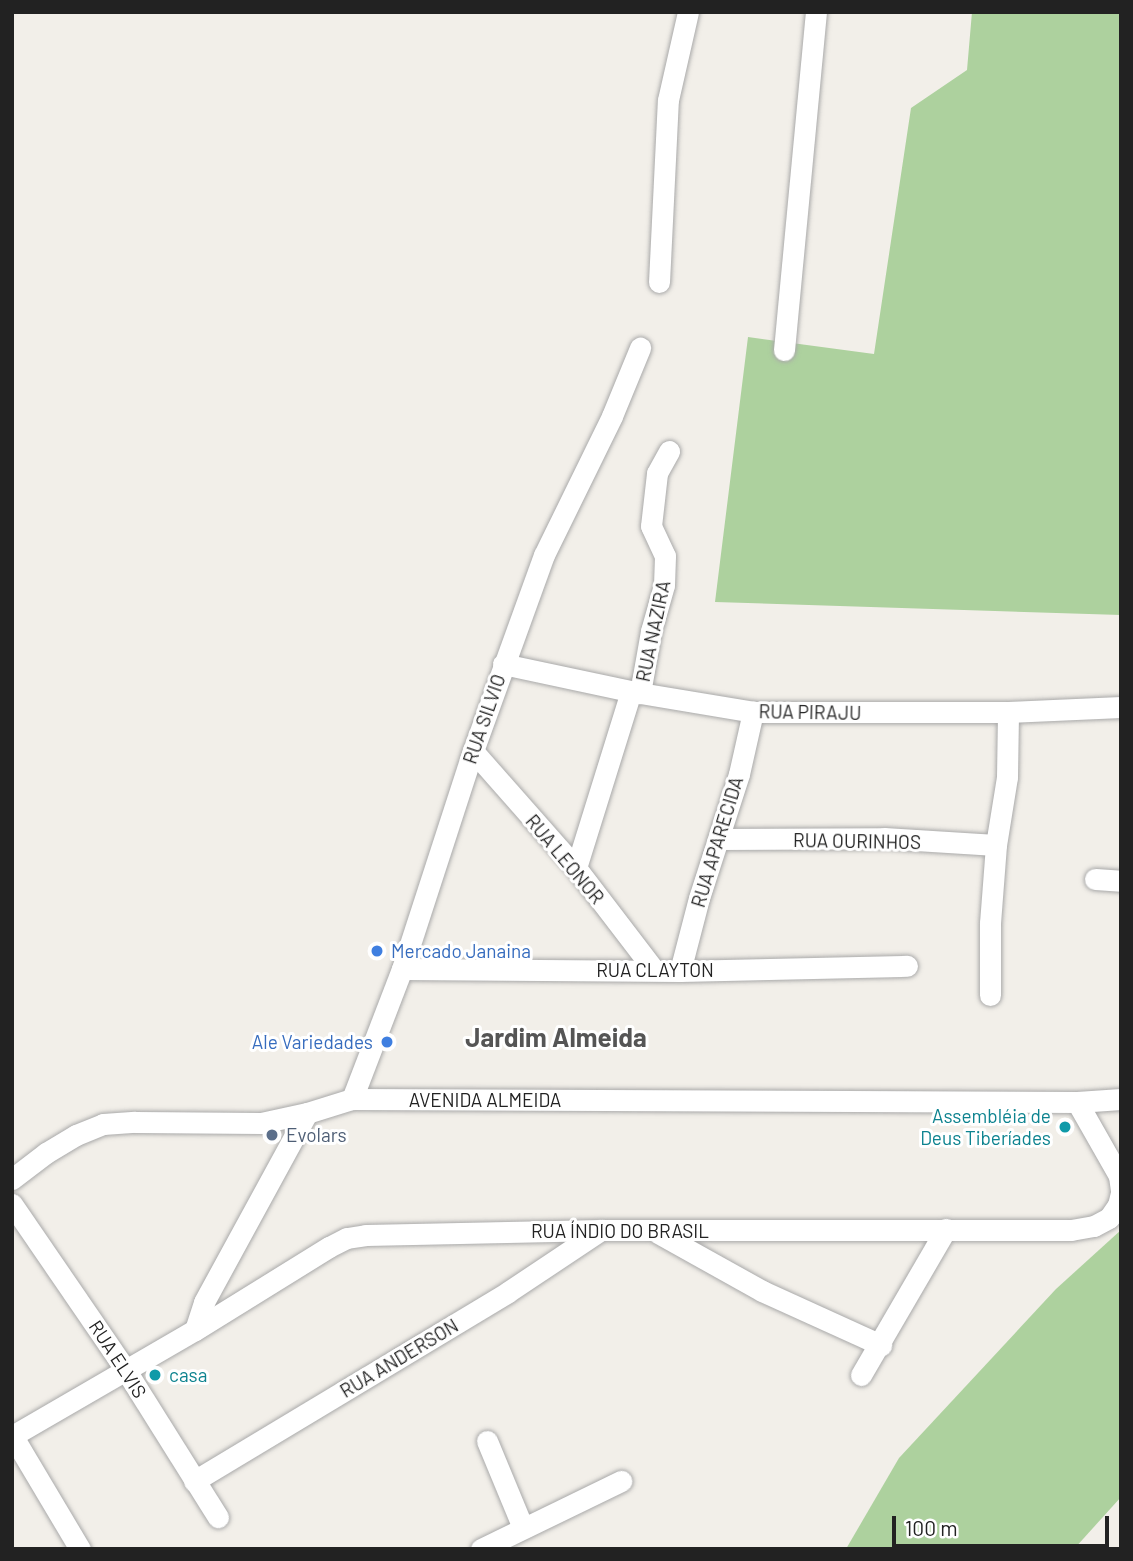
<!DOCTYPE html>
<meta charset="utf-8">
<style>
body{margin:0}
#map{position:relative;width:1133px;height:1561px;overflow:hidden;background:#f2efe9;font-family:Barlow,sans-serif}
div>[style]{position:absolute}
.forest>*{inset:0;background:#add19e}
.roads{filter:drop-shadow(0 0 2px #a9a9a9) drop-shadow(0 0 2px #a9a9a9)}
.minor>*{height:21px;margin:-10.5px;padding:0 10.5px;transform-origin:10.5px;border-radius:10.5px;background:#fff}
.dots>*{width:19px;height:19px;translate:-50% -50%;box-sizing:border-box;border:4px solid #fff;border-radius:50%}
span{translate:-50% -50%;white-space:nowrap;text-align:center;line-height:1.15;-webkit-text-stroke:6px #fff;paint-order:stroke}
.street-label{font-size:19px;color:#222}
.shop-label{font-size:19px;color:#366cbe}
.left{translate:0 -50%;text-align:left}
.right{translate:-100% -50%;text-align:right}
.culture-label{font-size:19px;color:#0d838f}
.service-label{font-size:19px;color:#4e5e75}
.district-label{font-size:26px;color:#555;font-weight:700}
.frame{position:absolute;inset:0;border:14px solid #222;pointer-events:none}
.scale{position:absolute;left:892px;top:1516px;width:217px;height:32px;box-sizing:border-box;border:4px solid #222;border-top:0;padding-left:9px;font-size:21px;line-height:24px;white-space:nowrap;color:#222;-webkit-text-stroke:5px #fff;paint-order:stroke}
</style>
<div id="map">
<div class="forest">
<div style="clip-path:polygon(972px 12px,1121px 12px,1121px 615px,715px 602px,748px 337px,874px 354px,911px 108px,967px 70px)"></div>
<div style="clip-path:polygon(1121px 1230px,1121px 1497px,1074px 1549px,846px 1549px,899px 1458px,1056px 1289px)"></div>
</div>
<div class="roads">
<div class="minor">
<div style="left:659px;top:282px;width:182px;rotate:-87.2deg"></div>
<div style="left:668px;top:100px;width:90px;rotate:-77.2deg"></div>
<div style="left:784px;top:350px;width:340px;rotate:-84.6deg"></div>
<div style="left:503px;top:664px;width:140px;rotate:12deg"></div>
<div style="left:640px;top:693px;width:115px;rotate:9.5deg"></div>
<div style="left:753px;top:712px;width:255px"></div>
<div style="left:1008px;top:712px;width:113px;rotate:-2.5deg"></div>
<div style="left:640px;top:693px;width:63px;rotate:-79.9deg"></div>
<div style="left:651px;top:631px;width:48px;rotate:-74.2deg"></div>
<div style="left:664px;top:585px;width:29px;rotate:-88deg"></div>
<div style="left:665px;top:556px;width:33px;rotate:-115deg"></div>
<div style="left:651px;top:526px;width:53px;rotate:-83.5deg"></div>
<div style="left:657px;top:473px;width:25px;rotate:-61deg"></div>
<div style="left:473px;top:751px;width:156px;rotate:48.6deg"></div>
<div style="left:576px;top:868px;width:128px;rotate:52.6deg"></div>
<div style="left:718px;top:839px;width:166px;rotate:-0.3deg"></div>
<div style="left:884px;top:838px;width:112px;rotate:3.6deg"></div>
<div style="left:576px;top:868px;width:185px;rotate:-72.7deg"></div>
<div style="left:1095px;top:879px;width:26px;rotate:4deg"></div>
<div style="left:402px;top:969px;width:278px;rotate:0.4deg"></div>
<div style="left:680px;top:971px;width:227px;rotate:-1.3deg"></div>
<div style="left:680px;top:971px;width:75px;rotate:-75.4deg"></div>
<div style="left:699px;top:898px;width:130px;rotate:-72.1deg"></div>
<div style="left:739px;top:774px;width:64px;rotate:-77.3deg"></div>
<div style="left:990px;top:995px;width:72px;rotate:-90deg"></div>
<div style="left:990px;top:923px;width:78px;rotate:-85.6deg"></div>
<div style="left:996px;top:845px;width:69px;rotate:-80.8deg"></div>
<div style="left:1007px;top:777px;width:65px;rotate:-89.1deg"></div>
<div style="left:352px;top:1099px;width:139px;rotate:-69deg"></div>
<div style="left:402px;top:969px;width:229px;rotate:-72deg"></div>
<div style="left:473px;top:751px;width:208px;rotate:-70.1deg"></div>
<div style="left:544px;top:555px;width:155px;rotate:-63.9deg"></div>
<div style="left:612px;top:416px;width:74px;rotate:-67.6deg"></div>
<div style="left:1077px;top:1102px;width:85px;rotate:60.4deg"></div>
<div style="left:1119px;top:1176px;width:14px;rotate:82deg"></div>
<div style="left:12px;top:1179px;width:43px;rotate:-37.4deg"></div>
<div style="left:46px;top:1153px;width:35px;rotate:-31deg"></div>
<div style="left:76px;top:1135px;width:29px;rotate:-22deg"></div>
<div style="left:103px;top:1124px;width:32px;rotate:-4deg"></div>
<div style="left:135px;top:1122px;width:126px;rotate:0.5deg"></div>
<div style="left:261px;top:1123px;width:47px;rotate:-12.3deg"></div>
<div style="left:12px;top:1204px;width:200px;rotate:55.6deg"></div>
<div style="left:125px;top:1369px;width:175px;rotate:57.9deg"></div>
<div style="left:658px;top:1233px;width:119px;rotate:29.1deg"></div>
<div style="left:762px;top:1291px;width:131px;rotate:24.4deg"></div>
<div style="left:195px;top:1330px;width:158px;rotate:-31.8deg"></div>
<div style="left:329px;top:1247px;width:20px;rotate:-27deg"></div>
<div style="left:347px;top:1238px;width:19px;rotate:-9deg"></div>
<div style="left:366px;top:1235px;width:235px;rotate:-1.2deg"></div>
<div style="left:601px;top:1230px;width:470px"></div>
<div style="left:1071px;top:1230px;width:23px;rotate:-10deg"></div>
<div style="left:1094px;top:1226px;width:17px;rotate:-28deg"></div>
<div style="left:1109px;top:1218px;width:16px;rotate:-55deg"></div>
<div style="left:1118px;top:1205px;width:12px;rotate:-76deg"></div>
<div style="left:861px;top:1375px;width:169px;rotate:-59.8deg"></div>
<div style="left:12px;top:1435px;width:133px;rotate:59.2deg"></div>
<div style="left:12px;top:1436px;width:211px;rotate:-30.1deg"></div>
<div style="left:195px;top:1330px;width:29px;rotate:-72deg"></div>
<div style="left:204px;top:1302px;width:215px;rotate:-61.4deg"></div>
<div style="left:307px;top:1113px;width:47px;rotate:-17.3deg"></div>
<div style="left:352px;top:1099px;width:725px;rotate:0.24deg"></div>
<div style="left:1077px;top:1102px;width:44px;rotate:-3.9deg"></div>
<div style="left:487px;top:1441px;width:94px;rotate:67.5deg"></div>
<div style="left:194px;top:1481px;width:366px;rotate:-31deg"></div>
<div style="left:508px;top:1292px;width:112px;rotate:-33.7deg"></div>
<div style="left:481px;top:1549px;width:156px;rotate:-25.9deg"></div>
</div>
</div>
<div class="dots">
<div style="left:377px;top:951px;background:#3f7fe0"></div>
<div style="left:387px;top:1042px;background:#3f7fe0"></div>
<div style="left:1065px;top:1127px;background:#0f9aa8"></div>
<div style="left:272px;top:1135px;background:#5c6f8a"></div>
<div style="left:155px;top:1375px;background:#0f9aa8"></div>
</div>
<div class="street-label">
<span style="left:653px;top:631px;rotate:-78deg">RUA NAZIRA</span>
<span style="left:810px;top:712px;rotate:1deg">RUA PIRAJU</span>
<span style="left:484px;top:719px;rotate:-71deg">RUA SILVIO</span>
<span style="left:857px;top:841px;rotate:1deg">RUA OURINHOS</span>
<span style="left:717px;top:842px;rotate:-73deg">RUA APARECIDA</span>
<span style="left:565px;top:859px;rotate:50deg">RUA LEONOR</span>
<span style="left:655px;top:970px">RUA CLAYTON</span>
<span style="left:485px;top:1100px">AVENIDA ALMEIDA</span>
<span style="left:620px;top:1231px">RUA ÍNDIO DO BRASIL</span>
<span style="left:399px;top:1358px;rotate:-31deg">RUA ANDERSON</span>
<span style="left:118px;top:1359px;rotate:57deg">RUA ELVIS</span>
</div>
<div class="shop-label">
<span class="left" style="left:391px;top:951px">Mercado Janaina</span>
<span class="right" style="left:373px;top:1042px">Ale Variedades</span>
</div>
<div class="culture-label">
<span class="right" style="left:1051px;top:1127px">Assembléia de<br>Deus Tiberíades</span>
<span class="left" style="left:169px;top:1375px">casa</span>
</div>
<div class="service-label">
<span class="left" style="left:286px;top:1135px">Evolars</span>
</div>
<div class="district-label">
<span style="left:556px;top:1037px">Jardim Almeida</span>
</div>
<div class="frame"></div>
<div class="scale">100 m</div>
</div>
